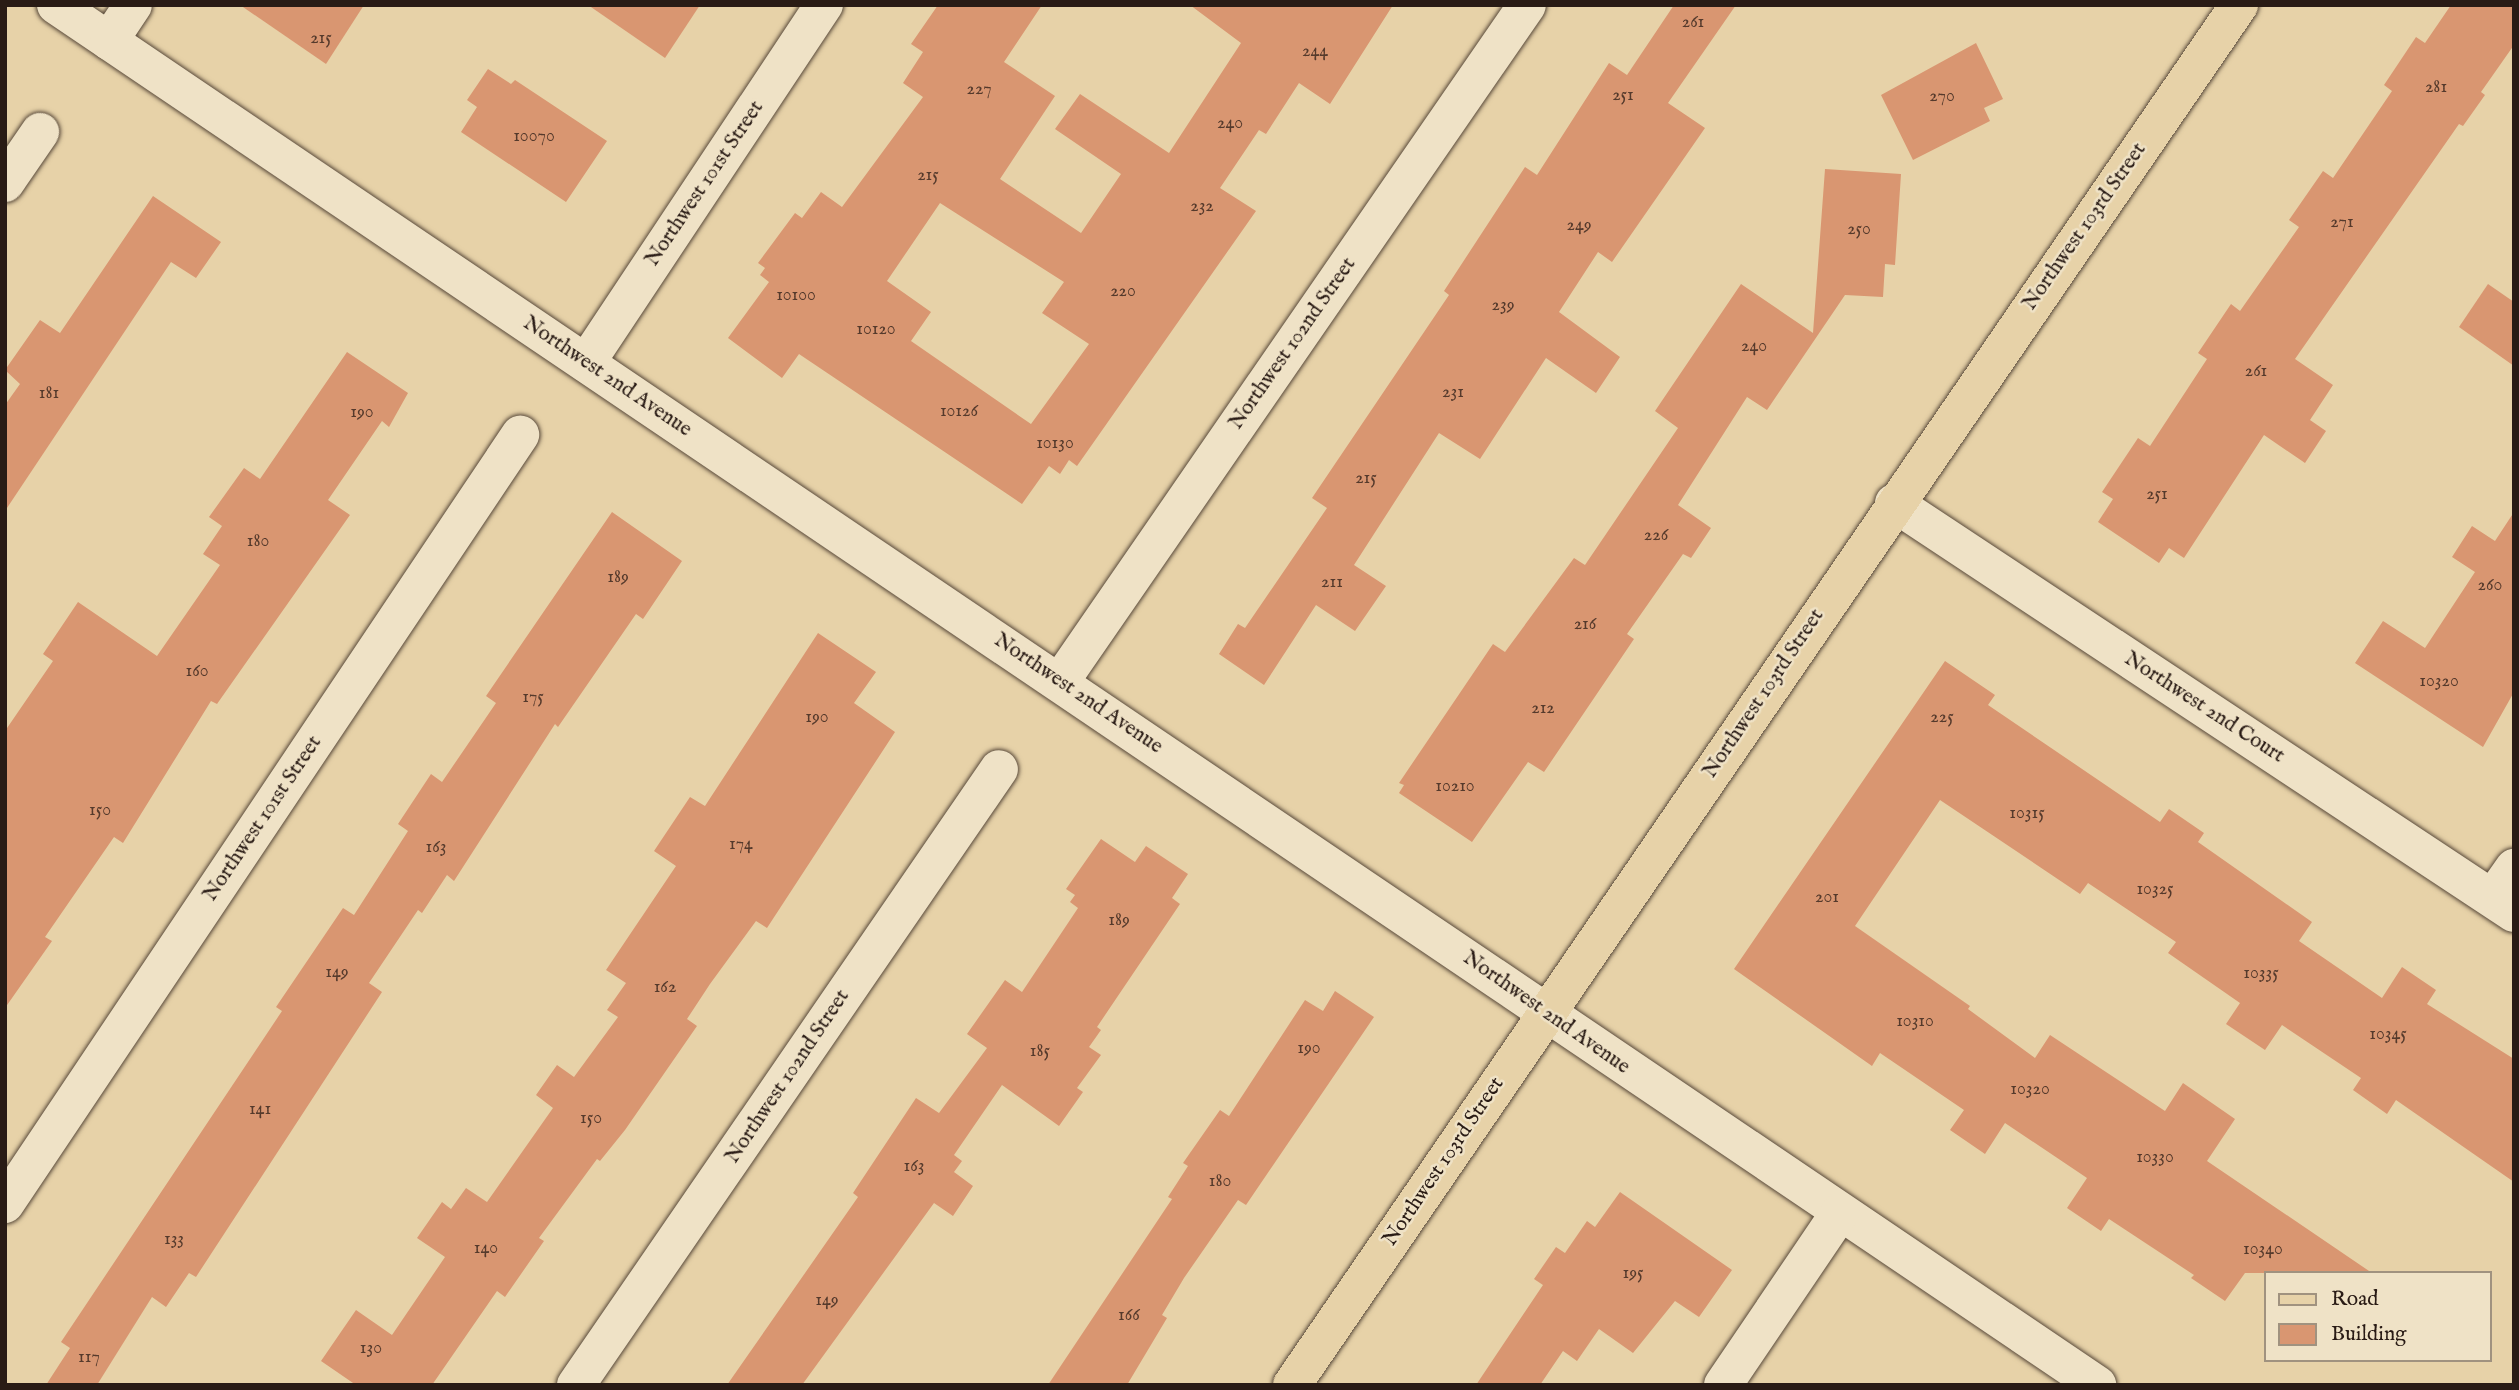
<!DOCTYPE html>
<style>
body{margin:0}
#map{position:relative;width:2519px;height:1390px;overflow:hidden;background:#e7d2a8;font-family:"IM FELL English",serif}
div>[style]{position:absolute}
.building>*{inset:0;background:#d99671}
.roads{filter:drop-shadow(0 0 2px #58493a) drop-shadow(0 0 2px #58493a)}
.minor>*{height:38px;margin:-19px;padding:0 19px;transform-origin:19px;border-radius:19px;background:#efe2c6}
.major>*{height:38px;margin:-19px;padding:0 19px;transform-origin:19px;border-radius:19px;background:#e7d2a8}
span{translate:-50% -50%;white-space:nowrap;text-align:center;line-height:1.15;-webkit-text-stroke:5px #efe2c6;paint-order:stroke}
.number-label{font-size:18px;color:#553a2c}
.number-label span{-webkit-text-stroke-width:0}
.street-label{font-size:21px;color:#291b15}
.frame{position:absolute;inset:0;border:7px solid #291b15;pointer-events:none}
.legend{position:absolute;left:2264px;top:1271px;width:228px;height:91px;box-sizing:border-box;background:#efe2c6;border:2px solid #a0927f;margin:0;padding:9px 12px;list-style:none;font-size:21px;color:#291b15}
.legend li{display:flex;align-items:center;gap:14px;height:35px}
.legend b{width:35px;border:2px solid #a0927f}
</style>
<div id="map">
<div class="building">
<div style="clip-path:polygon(240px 5px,364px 5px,326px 64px)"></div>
<div style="clip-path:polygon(588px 5px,700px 5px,665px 58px)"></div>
<div style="clip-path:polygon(evenodd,938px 5px,1042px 5px,1004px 62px,1055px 96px,1000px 179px,1081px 233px,1121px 174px,1055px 129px,1080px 94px,1169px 153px,1241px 43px,1190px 5px,1393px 5px,1330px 104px,1299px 83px,1266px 134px,1259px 130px,1220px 188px,1256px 211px,1077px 466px,1069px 460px,1060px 474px,1049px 466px,1022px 504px,799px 354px,782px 378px,728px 338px,769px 282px,760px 275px,765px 268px,758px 263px,795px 213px,802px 218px,821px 192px,842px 207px,923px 97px,903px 83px,923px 52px,911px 44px,938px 5px,940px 203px,1064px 282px,1042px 313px,1089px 344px,1031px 424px,911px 341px,931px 312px,887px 281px,940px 203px)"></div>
<div style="clip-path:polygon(1674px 5px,1736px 5px,1668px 103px,1705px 128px,1612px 262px,1598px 252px,1559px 312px,1620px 357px,1596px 393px,1546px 358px,1480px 459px,1439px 433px,1354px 565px,1386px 586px,1355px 631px,1316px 605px,1264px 685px,1219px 654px,1238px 624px,1245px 628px,1327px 508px,1312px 498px,1449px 295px,1444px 291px,1525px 167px,1537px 175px,1609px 63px,1627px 75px)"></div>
<div style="clip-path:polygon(2451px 5px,2514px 5px,2514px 45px,2481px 92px,2485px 95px,2463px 126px,2459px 124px,2295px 359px,2333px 385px,2310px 420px,2326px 431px,2305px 463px,2264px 435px,2184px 558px,2169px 548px,2159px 563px,2098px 522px,2113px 499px,2102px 492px,2138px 438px,2150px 446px,2207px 359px,2198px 353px,2231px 304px,2240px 311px,2299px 227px,2289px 220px,2323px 171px,2333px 178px,2392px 91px,2384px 85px,2416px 37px,2425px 43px)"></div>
<div style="clip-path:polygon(1976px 43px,2003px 99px,1984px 108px,1990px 121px,1913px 160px,1881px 95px)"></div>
<div style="clip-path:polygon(488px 69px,511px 84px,515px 80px,607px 141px,566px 202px,461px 132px,477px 107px,467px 100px)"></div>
<div style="clip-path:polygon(1825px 169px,1901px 174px,1895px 265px,1885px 264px,1883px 297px,1845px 295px,1767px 410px,1747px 397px,1678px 505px,1711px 528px,1691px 558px,1683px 554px,1627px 634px,1634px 639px,1544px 772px,1528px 762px,1472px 842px,1399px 793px,1404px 785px,1399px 783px,1493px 644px,1505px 652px,1574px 558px,1585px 565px,1678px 428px,1655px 411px,1741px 284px,1813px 333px)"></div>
<div style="clip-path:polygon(153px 196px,221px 242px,196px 278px,171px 262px,5px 511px,5px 405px,20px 384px,5px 370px,40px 320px,60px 333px)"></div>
<div style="clip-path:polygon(2488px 284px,2514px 302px,2514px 366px,2459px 327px)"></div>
<div style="clip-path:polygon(347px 352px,408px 393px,389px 427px,382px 421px,328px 500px,350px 515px,217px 704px,211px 701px,123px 843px,114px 837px,45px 937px,52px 941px,5px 1008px,5px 731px,53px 661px,43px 654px,78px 602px,157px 656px,220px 565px,203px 554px,222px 526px,209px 517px,244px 468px,260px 479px)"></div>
<div style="clip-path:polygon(612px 512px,682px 561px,643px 619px,636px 614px,558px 727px,555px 724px,454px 881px,447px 875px,422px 913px,418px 910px,369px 983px,382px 992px,196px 1277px,189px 1273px,166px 1307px,152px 1297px,97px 1385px,46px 1385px,70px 1348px,61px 1342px,282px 1011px,276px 1007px,343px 908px,354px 915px,408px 831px,398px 824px,431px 774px,442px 782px,496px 703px,486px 696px)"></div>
<div style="clip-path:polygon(2514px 512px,2514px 692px,2483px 747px,2355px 663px,2383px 621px,2425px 648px,2475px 572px,2452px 557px,2472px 526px,2495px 541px)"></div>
<div style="clip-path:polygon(818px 633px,876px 672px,854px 703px,895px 732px,767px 928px,756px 921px,710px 984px,687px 1019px,697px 1026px,625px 1130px,600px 1161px,597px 1159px,539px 1238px,544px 1241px,505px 1297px,497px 1291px,432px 1385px,356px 1385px,321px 1361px,356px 1310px,392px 1335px,445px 1257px,417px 1238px,442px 1202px,451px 1209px,466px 1188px,487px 1202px,553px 1108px,536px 1095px,557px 1065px,574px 1077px,618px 1017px,607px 1010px,626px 983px,606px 970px,676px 866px,654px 851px,690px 797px,705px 806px)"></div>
<div style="clip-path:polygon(1945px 661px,1995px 695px,1988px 705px,2160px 822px,2169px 809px,2204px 833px,2198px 842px,2312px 922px,2299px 941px,2382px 998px,2402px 967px,2436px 990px,2427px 1004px,2514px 1059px,2514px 1182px,2396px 1100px,2387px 1114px,2353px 1090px,2361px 1078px,2282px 1025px,2265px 1050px,2226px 1024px,2240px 1003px,2168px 953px,2176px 942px,2088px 883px,2080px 894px,1940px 800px,1855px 926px,1970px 1006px,1968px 1009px,2035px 1058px,2050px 1035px,2165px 1111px,2183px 1083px,2235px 1119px,2207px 1161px,2372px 1273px,2245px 1273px,2225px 1301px,2191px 1278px,2194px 1275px,2109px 1219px,2101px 1231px,2067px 1208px,2087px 1178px,2005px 1123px,1985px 1154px,1950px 1130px,1964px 1110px,1880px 1053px,1872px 1066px,1734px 969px)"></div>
<div style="clip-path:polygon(1101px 839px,1135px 862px,1146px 846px,1188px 874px,1172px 898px,1180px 904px,1097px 1027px,1101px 1030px,1089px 1047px,1101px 1055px,1077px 1088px,1083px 1092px,1059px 1126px,1002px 1085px,954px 1155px,962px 1161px,954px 1172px,973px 1186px,953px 1216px,934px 1203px,802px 1385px,727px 1385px,858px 1197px,853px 1193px,916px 1098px,939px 1113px,987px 1048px,967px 1034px,1005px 980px,1022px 992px,1078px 908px,1070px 902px,1075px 895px,1066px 889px)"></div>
<div style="clip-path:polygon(1335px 991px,1374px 1017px,1246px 1205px,1238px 1200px,1184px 1278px,1162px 1315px,1167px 1318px,1127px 1385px,1048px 1385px,1172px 1199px,1168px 1197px,1188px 1166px,1183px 1163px,1220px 1110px,1229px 1116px,1305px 1000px,1323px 1011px)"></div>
<div style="clip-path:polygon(1620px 1192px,1732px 1270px,1699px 1317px,1675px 1301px,1633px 1353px,1599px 1329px,1577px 1361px,1563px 1351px,1540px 1385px,1476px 1385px,1543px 1285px,1534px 1279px,1556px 1247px,1565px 1253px,1587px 1221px,1595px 1227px)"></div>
</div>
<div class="roads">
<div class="minor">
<div style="left:56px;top:5px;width:2464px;rotate:34.06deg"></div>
<div style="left:109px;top:41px;width:43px;rotate:-56.3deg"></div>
<div style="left:5px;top:183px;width:62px;rotate:-55.5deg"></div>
<div style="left:586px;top:363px;width:430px;rotate:-56.4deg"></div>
<div style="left:1894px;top:503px;width:743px;rotate:33.48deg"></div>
<div style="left:1060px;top:682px;width:822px;rotate:-55.4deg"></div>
<div style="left:2493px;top:898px;width:37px;rotate:-55deg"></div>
<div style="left:5px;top:1204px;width:926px;rotate:-56.19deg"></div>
<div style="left:576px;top:1385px;width:747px;rotate:-55.52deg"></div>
<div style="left:1723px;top:1385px;width:209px;rotate:-55.9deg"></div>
</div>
<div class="major">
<div style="left:1292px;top:1385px;width:1674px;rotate:-55.54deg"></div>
</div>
</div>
<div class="number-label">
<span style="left:1693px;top:23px">261</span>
<span style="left:321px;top:39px">215</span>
<span style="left:1315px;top:52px">244</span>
<span style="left:2436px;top:88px">281</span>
<span style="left:979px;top:90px">227</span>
<span style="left:1623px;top:96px">251</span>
<span style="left:1942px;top:97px">270</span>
<span style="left:1230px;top:124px">240</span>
<span style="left:534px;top:137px">10070</span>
<span style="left:928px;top:176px">215</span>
<span style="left:1202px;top:207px">232</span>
<span style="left:2342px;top:223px">271</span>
<span style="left:1579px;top:226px">249</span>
<span style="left:1859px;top:230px">250</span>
<span style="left:1123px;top:292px">220</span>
<span style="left:796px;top:296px">10100</span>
<span style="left:1503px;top:306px">239</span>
<span style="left:876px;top:330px">10120</span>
<span style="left:1754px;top:347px">240</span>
<span style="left:2256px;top:372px">261</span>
<span style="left:1453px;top:393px">231</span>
<span style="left:49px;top:394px">181</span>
<span style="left:959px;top:412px">10126</span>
<span style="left:362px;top:413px">190</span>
<span style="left:1055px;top:444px">10130</span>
<span style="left:1366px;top:479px">215</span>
<span style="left:2157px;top:495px">251</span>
<span style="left:1656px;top:536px">226</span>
<span style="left:258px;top:542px">180</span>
<span style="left:618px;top:578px">189</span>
<span style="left:1332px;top:583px">211</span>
<span style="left:2490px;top:586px">260</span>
<span style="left:1585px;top:625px">216</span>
<span style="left:197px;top:672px">160</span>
<span style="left:2439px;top:682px">10320</span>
<span style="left:533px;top:698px">175</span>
<span style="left:1543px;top:709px">212</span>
<span style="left:817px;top:718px">190</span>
<span style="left:1942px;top:718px">225</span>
<span style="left:1455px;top:787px">10210</span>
<span style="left:100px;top:811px">150</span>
<span style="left:2027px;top:814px">10315</span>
<span style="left:741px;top:845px">174</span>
<span style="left:436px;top:848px">163</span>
<span style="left:2155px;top:890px">10325</span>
<span style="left:1827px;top:898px">201</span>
<span style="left:1119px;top:921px">189</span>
<span style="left:337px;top:973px">149</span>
<span style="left:2261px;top:974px">10335</span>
<span style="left:665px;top:988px">162</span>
<span style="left:1915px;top:1022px">10310</span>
<span style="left:2388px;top:1035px">10345</span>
<span style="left:1309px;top:1049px">190</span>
<span style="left:1040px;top:1052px">185</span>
<span style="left:2030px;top:1090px">10320</span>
<span style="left:260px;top:1110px">141</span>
<span style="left:591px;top:1119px">150</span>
<span style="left:2155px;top:1158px">10330</span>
<span style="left:914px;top:1167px">163</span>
<span style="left:1220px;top:1182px">180</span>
<span style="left:174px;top:1240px">133</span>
<span style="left:486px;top:1249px">140</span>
<span style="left:2263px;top:1250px">10340</span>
<span style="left:1633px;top:1274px">195</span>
<span style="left:827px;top:1301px">149</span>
<span style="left:1129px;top:1316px">166</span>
<span style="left:371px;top:1349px">130</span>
<span style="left:89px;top:1358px">117</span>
</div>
<div class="street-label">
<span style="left:705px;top:184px;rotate:-56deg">Northwest 101st Street</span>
<span style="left:2085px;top:227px;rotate:-55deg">Northwest 103rd Street</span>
<span style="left:1293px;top:344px;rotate:-55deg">Northwest 102nd Street</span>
<span style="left:607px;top:377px;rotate:34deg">Northwest 2nd Avenue</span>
<span style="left:1078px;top:694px;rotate:34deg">Northwest 2nd Avenue</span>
<span style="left:1764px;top:694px;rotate:-56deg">Northwest 103rd Street</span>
<span style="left:2204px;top:708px;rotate:33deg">Northwest 2nd Court</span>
<span style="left:263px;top:819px;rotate:-56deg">Northwest 101st Street</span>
<span style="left:1546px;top:1013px;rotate:35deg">Northwest 2nd Avenue</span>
<span style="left:788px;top:1077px;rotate:-56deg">Northwest 102nd Street</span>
<span style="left:1444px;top:1162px;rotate:-56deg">Northwest 103rd Street</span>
</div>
<div class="frame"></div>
<ul class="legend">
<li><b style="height:9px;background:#e7d2a8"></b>Road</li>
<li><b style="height:19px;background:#d99671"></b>Building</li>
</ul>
</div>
